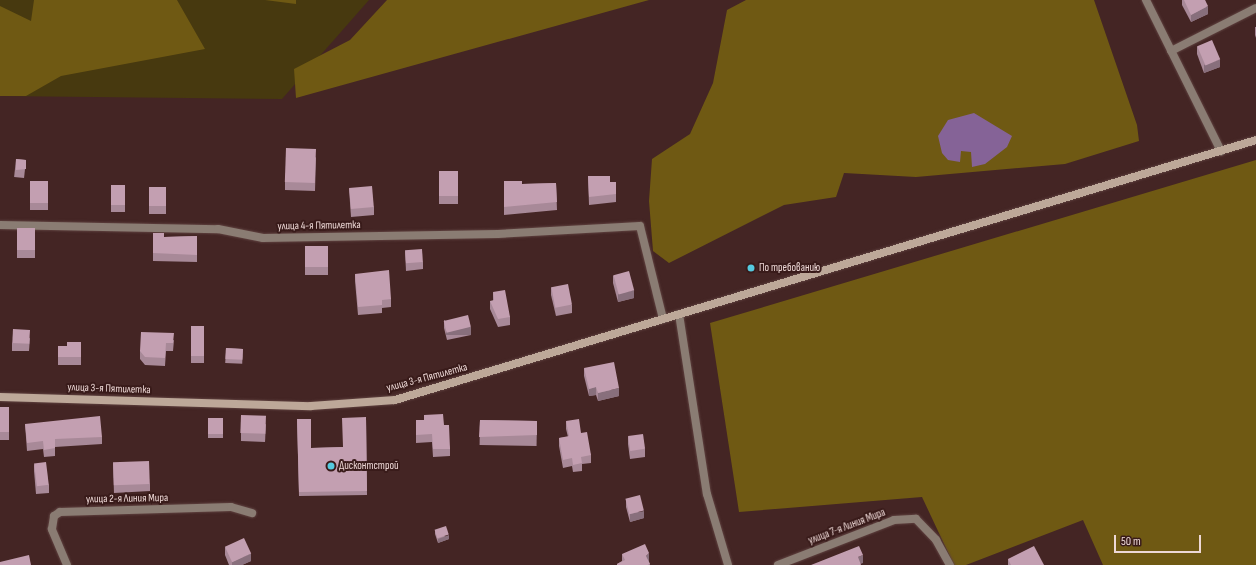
<!DOCTYPE html>
<meta charset="utf-8">
<style>
body{margin:0}
#map{position:relative;width:1256px;height:565px;overflow:hidden;background:#442524;font-family:"Sofia Sans Condensed",sans-serif}
div>[style]{position:absolute}
.green>*{inset:0;background:#47390f}
.forest>*{inset:0;background:#6f5913}
.water>*{inset:0;background:#856397}
.roads{filter:drop-shadow(0 0 1px #5f4240) drop-shadow(0 0 1px #5f4240)}
.minor>*{height:8px;margin:-4px;padding:0 4px;transform-origin:4px;border-radius:4px;background:#8a7c73}
.secondary>*{height:8px;margin:-4px;padding:0 4px;transform-origin:4px;border-radius:4px;background:#bda899}
.wall>*{inset:0;background:#a88998;transform-origin:0 0}
.shaded-wall>*{inset:0;background:#886f7c;transform-origin:0 0}
.building>*{inset:0;background:#c39fb1;transform-origin:0 0}
.dots>*{width:11px;height:11px;translate:-50% -50%;box-sizing:border-box;border:2px solid #391b1a;border-radius:50%}
span{translate:-50% -50%;white-space:nowrap;text-align:center;line-height:1.15;-webkit-text-stroke:4px #391b1a;paint-order:stroke}
.street-label{font-size:11px;color:#edd8d6}
.poi-label{font-size:11px;color:#edd8d6}
.left{translate:0 -50%;text-align:left}
.scale{position:absolute;left:1114px;top:535px;width:87px;height:18px;box-sizing:border-box;border:2px solid #edd8d6;border-top:0;padding-left:5px;font-size:12px;line-height:14px;white-space:nowrap;color:#edd8d6;-webkit-text-stroke:3px #391b1a;paint-order:stroke}
</style>
<div id="map">
<div class="green">
<div style="clip-path:polygon(0 0,369px 0,282px 99px,0 96px)"></div>
</div>
<div class="forest">
<div style="clip-path:polygon(34px 0,177px 0,205px 49px,61px 76px,26px 96px,0 96px,0 6px,31px 21px)"></div>
<div style="clip-path:polygon(265px 0,296px 0,296px 4px)"></div>
<div style="clip-path:polygon(387px 0,649px 0,296px 98px,294px 69px,350px 40px)"></div>
<div style="clip-path:polygon(746px 0,1094px 0,1137px 125px,1139px 141px,1065px 164px,916px 177px,844px 173px,836px 197px,784px 205px,669px 263px,653px 251px,649px 201px,652px 159px,690px 134px,713px 83px,727px 10px)"></div>
<div style="clip-path:polygon(1256px 160px,1256px 565px,1103px 565px,1083px 520px,966px 565px,954px 565px,922px 497px,739px 512px,710px 323px)"></div>
</div>
<div class="water">
<div style="clip-path:polygon(974px 113px,1012px 136px,1007px 147px,985px 164px,972px 167px,971px 152px,961px 151px,960px 162px,948px 160px,942px 153px,938px 136px,948px 120px)"></div>
</div>
<div class="roads">
<div class="minor">
<div style="left:1146px;top:0;width:169px;rotate:63.6deg"></div>
<div style="left:1171px;top:51px;width:95px;rotate:-26.8deg"></div>
<div style="left:0;top:225px;width:218px;rotate:1.1deg"></div>
<div style="left:218px;top:229px;width:46px;rotate:11.3deg"></div>
<div style="left:263px;top:238px;width:235px;rotate:-1deg"></div>
<div style="left:498px;top:234px;width:142px;rotate:-3.2deg"></div>
<div style="left:640px;top:226px;width:96px;rotate:76.1deg"></div>
<div style="left:679px;top:314px;width:182px;rotate:81.2deg"></div>
<div style="left:707px;top:494px;width:74px;rotate:73.5deg"></div>
<div style="left:67px;top:565px;width:39px;rotate:-113deg"></div>
<div style="left:52px;top:529px;width:13px;rotate:-81deg"></div>
<div style="left:54px;top:516px;width:7px;rotate:-34deg"></div>
<div style="left:60px;top:512px;width:171px;rotate:-1.7deg"></div>
<div style="left:231px;top:507px;width:22px;rotate:16deg"></div>
<div style="left:778px;top:565px;width:124px;rotate:-21.2deg"></div>
<div style="left:894px;top:520px;width:22px;rotate:-3deg"></div>
<div style="left:916px;top:519px;width:29px;rotate:46deg"></div>
<div style="left:936px;top:540px;width:29px;rotate:61deg"></div>
</div>
<div class="secondary">
<div style="left:0;top:397px;width:311px;rotate:1.7deg"></div>
<div style="left:311px;top:406px;width:84px;rotate:-4.1deg"></div>
<div style="left:395px;top:400px;width:899px;rotate:-16.8deg"></div>
</div>
</div>
<div class="wall">
<div style="clip-path:polygon(1182px 0,1205px 0,1208px 14px,1191px 22px,1182px 5px)"></div>
<div style="clip-path:polygon(1255px 27px,1256px 27px,1256px 38px,1255px 35px)"></div>
<div style="clip-path:polygon(1197px 46px,1220px 67px,1204px 73px,1197px 54px)"></div>
<div style="clip-path:polygon(316px 157px,315px 191px,285px 190px,285px 182px)"></div>
<div style="left:16px;top:159px;width:10px;height:18px;rotate:6deg"></div>
<div style="left:439px;top:171px;width:19px;height:33px"></div>
<div style="clip-path:polygon(588px 176px,610px 182px,616px 182px,616px 202px,589px 205px)"></div>
<div style="left:48px;top:181px;width:29px;height:18px;rotate:90deg"></div>
<div style="clip-path:polygon(504px 181px,522px 184px,556px 183px,557px 210px,504px 215px)"></div>
<div style="left:111px;top:185px;width:14px;height:27px"></div>
<div style="left:149px;top:187px;width:17px;height:27px"></div>
<div style="clip-path:polygon(349px 188px,374px 207px,374px 215px,351px 217px)"></div>
<div style="left:17px;top:228px;width:18px;height:30px"></div>
<div style="clip-path:polygon(153px 233px,164px 237px,197px 236px,197px 262px,153px 261px)"></div>
<div style="left:305px;top:246px;width:23px;height:29px"></div>
<div style="clip-path:polygon(405px 251px,423px 262px,423px 269px,406px 271px)"></div>
<div style="clip-path:polygon(355px 274px,391px 299px,391px 307px,382px 308px,382px 313px,358px 315px,355px 281px)"></div>
<div style="clip-path:polygon(613px 275px,634px 298px,618px 302px,613px 283px)"></div>
<div style="clip-path:polygon(551px 287px,572px 305px,572px 313px,556px 316px,551px 295px)"></div>
<div style="clip-path:polygon(493px 292px,510px 317px,510px 325px,498px 327px,490px 309px,490px 301px,493px 301px)"></div>
<div style="clip-path:polygon(444px 320px,471px 335px,447px 340px,444px 328px)"></div>
<div style="left:191px;top:326px;width:13px;height:37px"></div>
<div style="clip-path:polygon(30px 338px,29px 351px,12px 351px,12px 343px)"></div>
<div style="clip-path:polygon(174px 340px,173px 351px,166px 351px,165px 366px,145px 365px,140px 359px,140px 351px)"></div>
<div style="clip-path:polygon(81px 342px,81px 365px,58px 365px,58px 346px,67px 346px)"></div>
<div style="left:226px;top:348px;width:17px;height:15px;rotate:3deg"></div>
<div style="clip-path:polygon(584px 368px,619px 396px,598px 401px,596px 395px,589px 396px,584px 376px)"></div>
<div style="left:0;top:407px;width:9px;height:33px"></div>
<div style="clip-path:polygon(366px 417px,367px 495px,299px 496px,297px 419px,311px 448px,343px 447px)"></div>
<div style="left:208px;top:418px;width:15px;height:20px"></div>
<div style="clip-path:polygon(416px 420px,444px 425px,450px 449px,450px 456px,433px 457px,432px 442px,416px 443px)"></div>
<div style="left:480px;top:420px;width:57px;height:25px;rotate:1deg"></div>
<div style="clip-path:polygon(566px 421px,581px 433px,591px 455px,591px 463px,582px 464px,582px 471px,573px 472px,572px 466px,563px 468px,559px 446px,559px 438px,568px 437px,566px 429px)"></div>
<div style="clip-path:polygon(25px 424px,102px 437px,102px 444px,55px 447px,55px 456px,44px 457px,43px 449px,27px 451px)"></div>
<div style="clip-path:polygon(266px 424px,265px 442px,241px 441px,241px 433px)"></div>
<div style="clip-path:polygon(628px 436px,645px 449px,645px 457px,630px 459px,628px 444px)"></div>
<div style="clip-path:polygon(113px 463px,150px 484px,150px 491px,114px 493px)"></div>
<div style="clip-path:polygon(34px 464px,49px 485px,49px 493px,36px 494px,34px 471px)"></div>
<div style="clip-path:polygon(626px 499px,644px 518px,630px 522px,626px 507px)"></div>
<div style="clip-path:polygon(435px 530px,449px 539px,438px 543px,435px 534px)"></div>
<div style="clip-path:polygon(225px 547px,251px 561px,242px 565px,229px 565px,225px 555px)"></div>
<div style="clip-path:polygon(622px 554px,649px 562px,650px 565px,617px 565px,617px 564px,622px 561px)"></div>
<div style="clip-path:polygon(1008px 559px,1044px 565px,1008px 565px)"></div>
</div>
<div class="shaded-wall">
<div style="clip-path:polygon(1208px 6px,1208px 14px,1191px 22px,1191px 15px)"></div>
<div style="clip-path:polygon(1220px 59px,1220px 67px,1204px 73px,1204px 65px)"></div>
<div style="clip-path:polygon(634px 290px,634px 298px,618px 302px,618px 294px)"></div>
<div style="left:471px;top:327px;width:8px;height:25px;rotate:90deg"></div>
<div style="clip-path:polygon(596px 387px,596px 395px,589px 396px,589px 389px)"></div>
<div style="clip-path:polygon(619px 388px,619px 396px,598px 401px,598px 393px)"></div>
<div style="clip-path:polygon(644px 511px,644px 518px,630px 522px,630px 514px)"></div>
<div style="clip-path:polygon(449px 535px,449px 539px,438px 543px,438px 539px)"></div>
<div style="clip-path:polygon(251px 553px,251px 561px,242px 565px,232px 565px,232px 562px)"></div>
<div style="clip-path:polygon(649px 553px,649px 565px,650px 564px,650px 565px,646px 565px,646px 556px)"></div>
<div style="clip-path:polygon(863px 555px,863px 563px,858px 565px,858px 557px)"></div>
</div>
<div class="building">
<div style="clip-path:polygon(1184px 0,1205px 0,1208px 6px,1191px 15px)"></div>
<div style="left:1212px;top:40px;width:21px;height:16px;rotate:67deg"></div>
<div style="left:286px;top:148px;width:30px;height:34px;rotate:2deg"></div>
<div style="clip-path:polygon(16px 159px,26px 160px,26px 169px,16px 170px)"></div>
<div style="left:439px;top:171px;width:19px;height:25px"></div>
<div style="clip-path:polygon(588px 176px,610px 176px,610px 182px,616px 182px,616px 194px,589px 197px)"></div>
<div style="left:48px;top:181px;width:22px;height:18px;rotate:90deg"></div>
<div style="clip-path:polygon(504px 181px,522px 181px,522px 184px,556px 183px,557px 202px,504px 207px)"></div>
<div style="left:111px;top:185px;width:14px;height:20px"></div>
<div style="left:372px;top:186px;width:21px;height:23px;rotate:85deg"></div>
<div style="left:149px;top:187px;width:17px;height:19px"></div>
<div style="left:17px;top:228px;width:18px;height:22px"></div>
<div style="clip-path:polygon(153px 233px,164px 233px,164px 237px,197px 236px,197px 255px,153px 253px)"></div>
<div style="left:305px;top:246px;width:23px;height:21px"></div>
<div style="left:422px;top:249px;width:13px;height:17px;rotate:86deg"></div>
<div style="clip-path:polygon(389px 270px,391px 299px,382px 300px,382px 305px,358px 307px,355px 274px)"></div>
<div style="left:629px;top:271px;width:20px;height:16px;rotate:75deg"></div>
<div style="left:568px;top:284px;width:21px;height:17px;rotate:79deg"></div>
<div style="clip-path:polygon(505px 290px,510px 317px,498px 319px,490px 301px,494px 300px,493px 292px)"></div>
<div style="left:468px;top:315px;width:12px;height:25px;rotate:76deg"></div>
<div style="left:191px;top:326px;width:13px;height:30px"></div>
<div style="left:13px;top:329px;width:17px;height:14px;rotate:3deg"></div>
<div style="clip-path:polygon(141px 332px,174px 333px,173px 343px,166px 343px,165px 358px,145px 357px,140px 351px)"></div>
<div style="clip-path:polygon(67px 342px,81px 342px,81px 357px,58px 357px,58px 346px,67px 346px)"></div>
<div style="left:226px;top:348px;width:17px;height:11px;rotate:3deg"></div>
<div style="clip-path:polygon(614px 362px,619px 388px,598px 393px,596px 387px,589px 389px,584px 368px)"></div>
<div style="left:0;top:407px;width:9px;height:25px"></div>
<div style="clip-path:polygon(443px 414px,444px 425px,449px 425px,450px 449px,433px 449px,432px 434px,416px 435px,416px 420px,424px 420px,424px 415px)"></div>
<div style="left:241px;top:415px;width:25px;height:18px;rotate:2deg"></div>
<div style="clip-path:polygon(100px 416px,102px 437px,55px 439px,55px 448px,44px 450px,43px 441px,27px 443px,25px 424px)"></div>
<div style="clip-path:polygon(366px 417px,367px 491px,299px 492px,297px 419px,311px 419px,311px 448px,343px 447px,342px 418px)"></div>
<div style="left:208px;top:418px;width:15px;height:16px"></div>
<div style="clip-path:polygon(579px 419px,581px 433px,587px 432px,591px 455px,581px 457px,582px 463px,573px 465px,572px 458px,563px 460px,559px 438px,569px 436px,566px 421px)"></div>
<div style="clip-path:polygon(480px 420px,537px 421px,537px 435px,479px 437px)"></div>
<div style="left:643px;top:434px;width:15px;height:15px;rotate:82deg"></div>
<div style="left:149px;top:461px;width:23px;height:36px;rotate:88deg"></div>
<div style="left:46px;top:462px;width:23px;height:12px;rotate:83deg"></div>
<div style="left:640px;top:495px;width:16px;height:15px;rotate:76deg"></div>
<div style="left:446px;top:526px;width:9px;height:12px;rotate:72deg"></div>
<div style="left:244px;top:538px;width:17px;height:21px;rotate:65deg"></div>
<div style="clip-path:polygon(645px 544px,649px 553px,646px 556px,650px 564px,648px 565px,617px 565px,617px 564px,625px 560px,622px 554px)"></div>
<div style="clip-path:polygon(859px 546px,863px 555px,858px 557px,861px 565px,811px 565px)"></div>
<div style="clip-path:polygon(1034px 546px,1044px 565px,1011px 565px,1008px 559px)"></div>
<div style="clip-path:polygon(29px 555px,31px 565px,0 565px,0 562px)"></div>
</div>
<div class="dots">
<div style="left:751px;top:268px;background:#55cadf"></div>
<div style="left:331px;top:466px;background:#55cadf"></div>
</div>
<div class="street-label">
<span style="left:319px;top:226px;rotate:-1deg">улица 4-я Пятилетка</span>
<span style="left:427px;top:378px;rotate:-15deg">улица 3-я Пятилетка</span>
<span style="left:109px;top:389px;rotate:2deg">улица 3-я Пятилетка</span>
<span style="left:127px;top:499px;rotate:-1deg">улица 2-я Линия Мира</span>
<span style="left:847px;top:527px;rotate:-21deg">улица 7-я Линия Мира</span>
</div>
<div class="poi-label">
<span class="left" style="left:759px;top:268px">По требованию</span>
<span class="left" style="left:339px;top:466px">Дисконтстрой</span>
</div>
<div class="scale">50 m</div>
</div>
